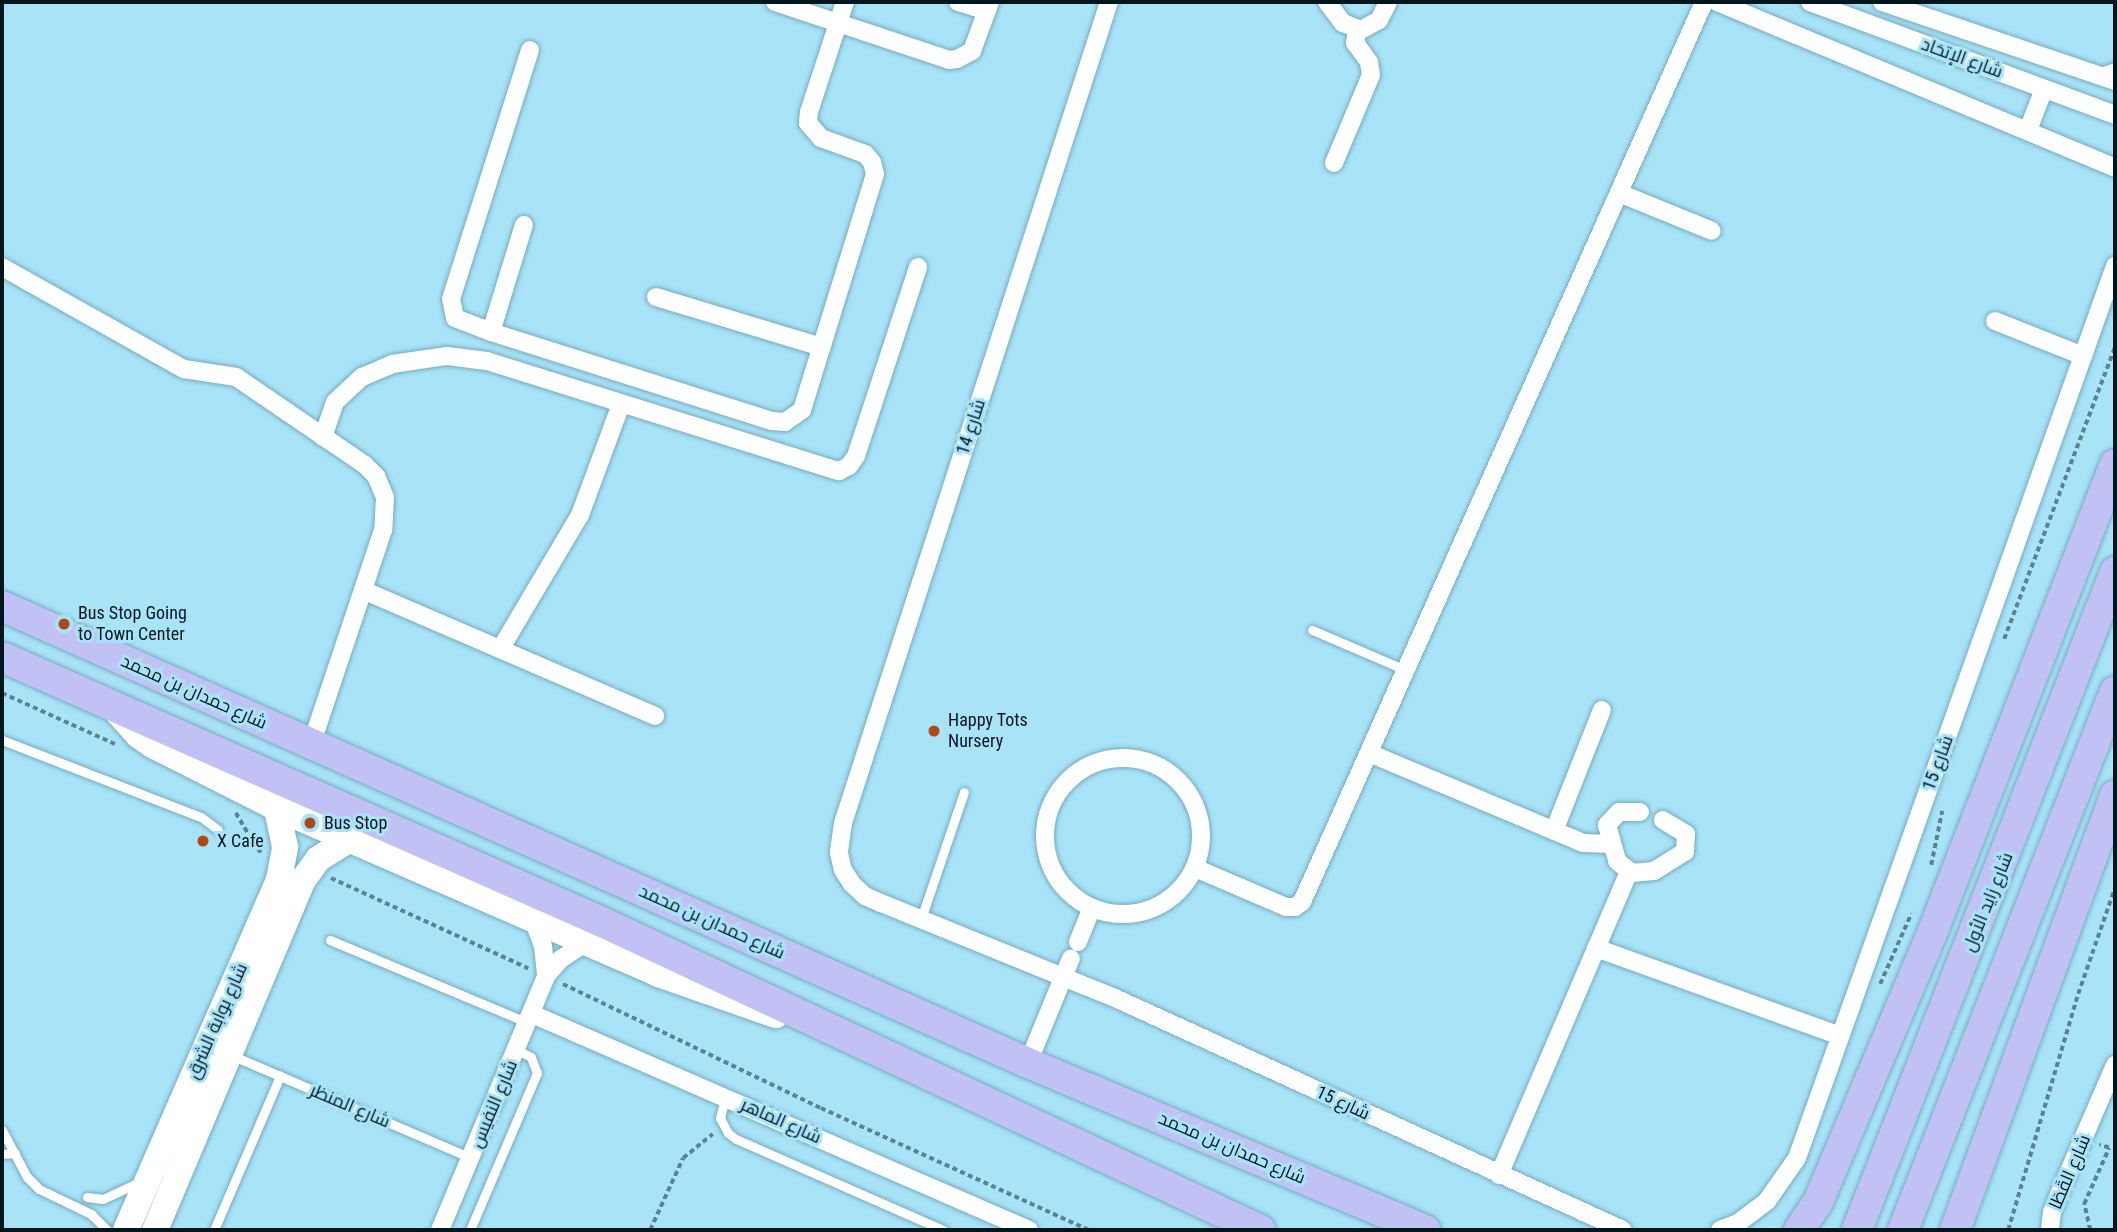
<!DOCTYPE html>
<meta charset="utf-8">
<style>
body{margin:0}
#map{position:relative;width:2117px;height:1232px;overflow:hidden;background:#a9e3f8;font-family:"Roboto Condensed",Cairo,sans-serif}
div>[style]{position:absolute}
.path>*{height:3.5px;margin-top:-1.75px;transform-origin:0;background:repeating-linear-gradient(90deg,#5a8291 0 5px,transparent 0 8.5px)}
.roads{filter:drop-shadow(0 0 2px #75acc1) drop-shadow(0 0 2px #75acc1)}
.lane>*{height:9px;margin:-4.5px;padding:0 4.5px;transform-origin:4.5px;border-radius:4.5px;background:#fff}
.street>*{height:18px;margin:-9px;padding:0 9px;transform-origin:9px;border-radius:9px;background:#fff}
.street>.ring{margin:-9px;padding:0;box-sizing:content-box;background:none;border:18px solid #fff;border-radius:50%}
.secondary>*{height:26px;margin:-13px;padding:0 13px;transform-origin:13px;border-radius:13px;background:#fff}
.primary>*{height:30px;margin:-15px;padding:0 15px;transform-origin:15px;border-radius:15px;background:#c1c1f6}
.dots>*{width:19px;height:19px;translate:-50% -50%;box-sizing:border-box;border:4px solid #a9e3f8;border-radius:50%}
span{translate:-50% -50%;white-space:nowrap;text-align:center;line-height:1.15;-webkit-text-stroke:6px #a9e3f8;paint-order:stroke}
.street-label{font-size:18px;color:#01151d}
.poi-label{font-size:18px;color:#01151d}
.left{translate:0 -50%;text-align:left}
.frame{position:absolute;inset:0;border:4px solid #01151d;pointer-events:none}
</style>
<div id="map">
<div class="path">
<div style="left:2004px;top:639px;width:312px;rotate:-69.2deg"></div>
<div style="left:2px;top:693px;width:124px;rotate:24.3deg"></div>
<div style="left:236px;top:813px;width:43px;rotate:59.3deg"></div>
<div style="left:258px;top:850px;width:4px;rotate:27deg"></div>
<div style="left:1931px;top:865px;width:55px;rotate:-78.5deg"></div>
<div style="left:331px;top:878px;width:217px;rotate:24.6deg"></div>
<div style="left:563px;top:984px;width:286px;rotate:25.7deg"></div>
<div style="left:821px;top:1108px;width:294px;rotate:24.5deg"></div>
<div style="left:1880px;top:984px;width:77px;rotate:-66.1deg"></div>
<div style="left:650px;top:1230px;width:79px;rotate:-65.4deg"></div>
<div style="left:683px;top:1158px;width:38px;rotate:-39deg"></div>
<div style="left:2008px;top:1230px;width:246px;rotate:-73.5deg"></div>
<div style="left:2078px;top:994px;width:113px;rotate:-70.9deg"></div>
<div style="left:2090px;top:1230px;width:27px;rotate:-103deg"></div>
<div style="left:2084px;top:1204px;width:61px;rotate:-65.9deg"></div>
<div style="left:2109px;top:1148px;width:10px;rotate:-163deg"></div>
</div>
<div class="roads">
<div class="lane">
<div style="left:2097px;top:73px;width:19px;rotate:-18deg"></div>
<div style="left:1312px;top:630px;width:102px;rotate:23.1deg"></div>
<div style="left:2px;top:740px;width:213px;rotate:21.2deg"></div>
<div style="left:201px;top:817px;width:21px;rotate:37deg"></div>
<div style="left:921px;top:919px;width:134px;rotate:-71.3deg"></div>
<div style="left:330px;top:940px;width:215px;rotate:22.7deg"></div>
<div style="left:231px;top:1055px;width:261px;rotate:23.2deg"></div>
<div style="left:725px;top:1098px;width:21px;rotate:104deg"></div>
<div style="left:720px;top:1118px;width:17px;rotate:62deg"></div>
<div style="left:728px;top:1133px;width:10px;rotate:37deg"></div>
<div style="left:736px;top:1139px;width:226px;rotate:23.7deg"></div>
<div style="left:2px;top:1130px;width:53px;rotate:62deg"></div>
<div style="left:27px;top:1177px;width:17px;rotate:45deg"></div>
<div style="left:39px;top:1189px;width:58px;rotate:25.7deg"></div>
<div style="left:91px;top:1214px;width:23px;rotate:45deg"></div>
<div style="left:2px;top:1154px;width:13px;rotate:-4deg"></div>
<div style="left:87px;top:1197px;width:16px;rotate:7deg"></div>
<div style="left:103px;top:1199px;width:38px;rotate:-25deg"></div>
<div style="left:214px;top:1230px;width:168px;rotate:-66.8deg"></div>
<div style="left:470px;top:1230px;width:171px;rotate:-66.9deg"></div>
<div style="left:537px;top:1073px;width:17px;rotate:-111deg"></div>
<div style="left:531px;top:1057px;width:16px;rotate:-153deg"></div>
</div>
<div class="street">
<div style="left:775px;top:2px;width:183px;rotate:18.4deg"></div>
<div style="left:949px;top:60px;width:8px;rotate:-7deg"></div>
<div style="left:957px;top:59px;width:17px;rotate:-28deg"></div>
<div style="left:972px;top:51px;width:52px;rotate:-69.8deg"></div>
<div style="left:958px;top:2px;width:30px;rotate:17deg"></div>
<div style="left:1109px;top:2px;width:863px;rotate:107.95deg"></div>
<div style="left:843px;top:823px;width:30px;rotate:98deg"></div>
<div style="left:839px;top:853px;width:17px;rotate:77deg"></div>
<div style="left:843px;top:870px;width:17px;rotate:57deg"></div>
<div style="left:852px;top:884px;width:18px;rotate:43deg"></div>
<div style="left:865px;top:896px;width:17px;rotate:24deg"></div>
<div style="left:881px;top:903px;width:253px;rotate:22.1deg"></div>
<div style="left:1115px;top:998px;width:558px;rotate:24.55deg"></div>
<div style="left:1327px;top:2px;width:26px;rotate:53deg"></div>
<div style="left:1343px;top:23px;width:19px;rotate:21deg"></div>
<div style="left:1361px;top:30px;width:21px;rotate:-29deg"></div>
<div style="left:1379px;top:20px;width:20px;rotate:-63deg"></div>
<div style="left:1717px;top:2px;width:431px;rotate:22.6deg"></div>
<div style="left:1810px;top:2px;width:325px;rotate:20.3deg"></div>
<div style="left:1882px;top:2px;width:246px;rotate:18.7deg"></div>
<div style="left:530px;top:50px;width:261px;rotate:107.6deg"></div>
<div style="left:451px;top:299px;width:19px;rotate:78deg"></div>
<div style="left:455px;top:318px;width:39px;rotate:21deg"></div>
<div style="left:491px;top:332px;width:295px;rotate:17.6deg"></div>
<div style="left:772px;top:421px;width:13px;rotate:4deg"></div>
<div style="left:785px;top:422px;width:21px;rotate:-35deg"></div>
<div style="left:802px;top:410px;width:247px;rotate:-72.8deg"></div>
<div style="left:875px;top:174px;width:12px;rotate:-104deg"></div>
<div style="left:872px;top:162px;width:11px;rotate:-131deg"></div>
<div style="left:865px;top:154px;width:47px;rotate:-160deg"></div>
<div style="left:821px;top:138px;width:20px;rotate:-131deg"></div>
<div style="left:808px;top:123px;width:11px;rotate:-85deg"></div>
<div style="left:809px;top:112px;width:116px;rotate:-71.9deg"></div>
<div style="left:2028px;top:130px;width:44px;rotate:-68.7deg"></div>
<div style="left:1334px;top:163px;width:95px;rotate:-67.2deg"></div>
<div style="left:1371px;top:75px;width:13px;rotate:-99deg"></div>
<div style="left:1369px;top:62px;width:24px;rotate:-126deg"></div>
<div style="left:1355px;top:43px;width:13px;rotate:-81deg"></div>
<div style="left:1619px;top:193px;width:100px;rotate:22.2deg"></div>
<div style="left:2px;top:267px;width:209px;rotate:29.3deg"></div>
<div style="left:184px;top:369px;width:53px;rotate:8.7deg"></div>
<div style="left:236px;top:377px;width:156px;rotate:34.3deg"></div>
<div style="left:365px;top:465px;width:16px;rotate:45deg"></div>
<div style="left:376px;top:476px;width:23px;rotate:67deg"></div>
<div style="left:385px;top:497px;width:33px;rotate:93deg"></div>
<div style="left:383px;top:530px;width:227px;rotate:108.5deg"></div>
<div style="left:656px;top:297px;width:173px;rotate:16.8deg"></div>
<div style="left:1995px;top:321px;width:95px;rotate:21.7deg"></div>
<div style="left:491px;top:332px;width:112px;rotate:-72.9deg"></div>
<div style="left:323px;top:437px;width:37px;rotate:-71deg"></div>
<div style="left:335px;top:402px;width:37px;rotate:-43deg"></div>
<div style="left:362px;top:377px;width:33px;rotate:-23deg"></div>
<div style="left:392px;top:364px;width:56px;rotate:-8.3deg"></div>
<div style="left:447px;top:356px;width:40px;rotate:7.1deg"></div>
<div style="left:487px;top:361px;width:369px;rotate:17.4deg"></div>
<div style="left:839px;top:471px;width:11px;rotate:-27deg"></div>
<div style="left:849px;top:466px;width:12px;rotate:-55deg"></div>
<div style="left:856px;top:456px;width:199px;rotate:-71.8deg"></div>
<div style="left:365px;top:591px;width:316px;rotate:23.3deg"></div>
<div style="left:501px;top:648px;width:155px;rotate:-59.3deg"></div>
<div style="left:580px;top:515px;width:118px;rotate:-69.7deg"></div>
<div style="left:1369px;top:753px;width:232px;rotate:22.8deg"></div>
<div style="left:1583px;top:843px;width:27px;rotate:2deg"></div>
<div class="ring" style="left:1045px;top:758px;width:138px;height:138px"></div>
<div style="left:1640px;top:812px;width:21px;rotate:180deg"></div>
<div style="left:1619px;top:812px;width:18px;rotate:133deg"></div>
<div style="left:1607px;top:825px;width:37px;rotate:74deg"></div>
<div style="left:1617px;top:861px;width:19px;rotate:39deg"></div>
<div style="left:1632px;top:873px;width:22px;rotate:-5deg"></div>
<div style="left:1654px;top:871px;width:36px;rotate:-32deg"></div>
<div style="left:1685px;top:852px;width:18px;rotate:-87deg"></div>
<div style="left:1686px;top:834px;width:27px;rotate:-149deg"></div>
<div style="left:1554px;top:831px;width:130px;rotate:-68.4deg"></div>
<div style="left:1195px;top:868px;width:99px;rotate:23.2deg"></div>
<div style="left:1286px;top:907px;width:9px"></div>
<div style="left:1295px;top:907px;width:9px;rotate:-36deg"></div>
<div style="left:1302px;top:902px;width:986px;rotate:-65.93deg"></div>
<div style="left:533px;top:919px;width:29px;rotate:70deg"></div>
<div style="left:543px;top:946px;width:30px;rotate:84deg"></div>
<div style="left:1078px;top:942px;width:37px;rotate:-68deg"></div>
<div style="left:1596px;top:948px;width:259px;rotate:19.8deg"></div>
<div style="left:532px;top:1014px;width:542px;rotate:23.49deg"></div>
<div style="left:1028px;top:1063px;width:113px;rotate:-67.7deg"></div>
<div style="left:1499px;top:1175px;width:331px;rotate:-66.8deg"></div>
<div style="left:440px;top:1230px;width:275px;rotate:-67.3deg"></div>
<div style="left:546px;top:976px;width:23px;rotate:-49deg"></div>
<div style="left:561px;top:959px;width:30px;rotate:-34deg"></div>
<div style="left:1720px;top:1230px;width:19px;rotate:-21deg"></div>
<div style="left:1738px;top:1223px;width:36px;rotate:-37deg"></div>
<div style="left:1767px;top:1201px;width:52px;rotate:-55.1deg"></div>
<div style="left:1797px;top:1158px;width:947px;rotate:-70.38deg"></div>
<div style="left:2050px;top:1230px;width:18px;rotate:-84deg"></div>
<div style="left:2052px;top:1212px;width:29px;rotate:-68deg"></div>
<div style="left:2063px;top:1185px;width:131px;rotate:-66.6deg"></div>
</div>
<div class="secondary">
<div style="left:113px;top:707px;width:38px;rotate:48deg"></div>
<div style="left:138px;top:735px;width:19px;rotate:35deg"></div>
<div style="left:154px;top:746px;width:138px;rotate:26.8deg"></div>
<div style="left:277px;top:808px;width:416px;rotate:23.5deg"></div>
<div style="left:658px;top:974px;width:125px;rotate:19.2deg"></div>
<div style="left:126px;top:1230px;width:383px;rotate:-66.4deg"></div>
<div style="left:279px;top:879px;width:33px;rotate:-79deg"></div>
<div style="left:285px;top:847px;width:40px;rotate:-102deg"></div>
<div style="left:155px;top:1230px;width:380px;rotate:-67.1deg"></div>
<div style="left:303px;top:880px;width:26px;rotate:-54deg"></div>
<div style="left:318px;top:859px;width:38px;rotate:-32deg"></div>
</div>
<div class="primary">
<div style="left:2px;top:606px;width:1123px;rotate:24.01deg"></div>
<div style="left:1028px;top:1063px;width:431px;rotate:22.8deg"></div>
<div style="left:2px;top:657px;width:656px;rotate:23.83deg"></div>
<div style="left:602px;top:922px;width:727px;rotate:25.08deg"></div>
<div style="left:1799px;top:1230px;width:34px;rotate:-56deg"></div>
<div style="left:1818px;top:1202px;width:294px;rotate:-67deg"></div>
<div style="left:1933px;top:931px;width:501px;rotate:-68.71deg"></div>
<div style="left:1857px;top:1230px;width:707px;rotate:-68.59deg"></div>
<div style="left:1903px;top:1230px;width:579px;rotate:-68.53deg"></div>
<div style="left:1955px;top:1230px;width:463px;rotate:-69.8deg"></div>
</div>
</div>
<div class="dots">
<div style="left:64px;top:624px;background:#ad4817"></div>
<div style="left:934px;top:731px;background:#ad4817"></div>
<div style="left:310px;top:823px;background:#ad4817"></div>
<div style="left:203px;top:841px;background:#ad4817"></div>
</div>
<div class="street-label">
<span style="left:1962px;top:58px;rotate:20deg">شارع الإتحَاد</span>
<span style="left:971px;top:427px;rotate:-72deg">شارع 14</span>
<span style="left:194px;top:692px;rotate:24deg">شارع حمدان بن محمد</span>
<span style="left:1938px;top:763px;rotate:-70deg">شارع 15</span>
<span style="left:1988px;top:902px;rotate:-68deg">شارع زايد الأول</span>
<span style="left:712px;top:922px;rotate:24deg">شارع حمدان بن محمد</span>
<span style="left:217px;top:1021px;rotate:-66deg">شارع بوابة الشرق</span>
<span style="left:1343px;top:1103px;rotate:25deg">شارع 15</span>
<span style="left:494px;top:1104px;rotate:-67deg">شارع النفيس</span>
<span style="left:350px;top:1106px;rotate:23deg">شارع المنظر</span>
<span style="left:781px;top:1121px;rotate:24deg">شارع الماهر</span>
<span style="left:1232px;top:1148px;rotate:23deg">شارع حمدان بن محمد</span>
<span style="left:2070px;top:1172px;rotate:-67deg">شارع القَطَا</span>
</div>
<div class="poi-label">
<span class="left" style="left:78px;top:624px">Bus Stop Going<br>to Town Center</span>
<span class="left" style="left:948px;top:731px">Happy Tots<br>Nursery</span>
<span class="left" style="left:324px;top:823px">Bus Stop</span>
<span class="left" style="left:217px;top:841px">X Cafe</span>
</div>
<div class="frame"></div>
</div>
